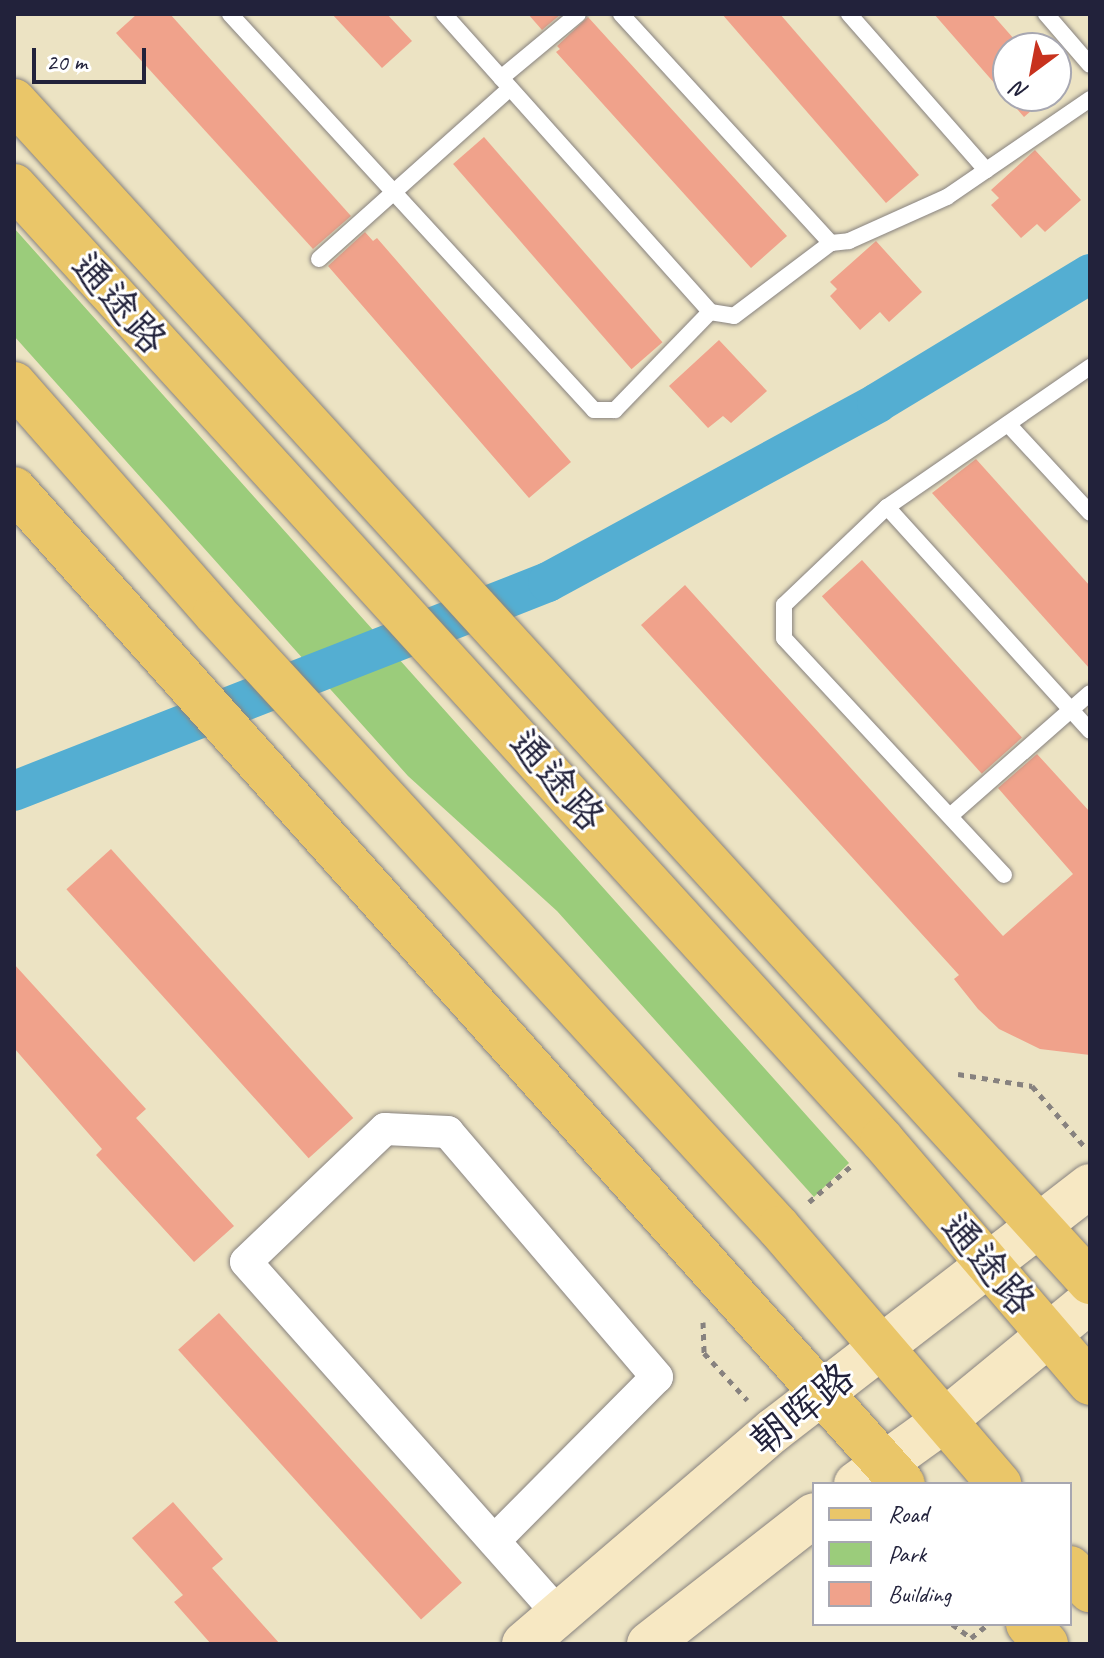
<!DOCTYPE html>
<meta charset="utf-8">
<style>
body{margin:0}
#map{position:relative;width:1104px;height:1658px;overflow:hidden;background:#ece3c3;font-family:Caveat,"LXGW WenKai TC",sans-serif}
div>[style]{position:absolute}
.green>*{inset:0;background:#9bcc7b}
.canal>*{height:40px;margin:-20px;padding:0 20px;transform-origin:20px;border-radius:20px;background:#54aed2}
.building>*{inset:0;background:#f0a28b;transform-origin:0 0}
.path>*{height:5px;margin-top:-2.5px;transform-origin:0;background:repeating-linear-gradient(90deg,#87827f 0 6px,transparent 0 12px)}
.roads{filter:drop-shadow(0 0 2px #87827f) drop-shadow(0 0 2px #87827f)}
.service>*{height:16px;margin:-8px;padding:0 8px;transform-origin:8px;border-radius:8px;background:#fff}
.minor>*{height:32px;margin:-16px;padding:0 16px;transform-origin:16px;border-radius:16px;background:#fff}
.secondary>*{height:44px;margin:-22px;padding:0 22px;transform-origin:22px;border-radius:22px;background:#f7e8c3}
.primary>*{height:44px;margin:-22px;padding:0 22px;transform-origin:22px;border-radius:22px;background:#eac669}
span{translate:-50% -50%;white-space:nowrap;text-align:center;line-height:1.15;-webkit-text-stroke:6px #fff;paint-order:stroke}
.street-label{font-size:40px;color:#22223b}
.frame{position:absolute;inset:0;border:16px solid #22223b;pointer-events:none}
.legend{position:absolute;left:812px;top:1482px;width:260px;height:144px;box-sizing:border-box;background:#fff;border:2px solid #a7a7b1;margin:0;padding:10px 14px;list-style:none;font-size:24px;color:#22223b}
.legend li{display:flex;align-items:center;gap:16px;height:40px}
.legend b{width:40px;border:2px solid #a7a7b1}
.north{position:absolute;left:992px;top:32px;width:80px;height:80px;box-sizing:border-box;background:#fff;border:2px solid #a7a7b1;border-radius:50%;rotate:212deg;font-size:22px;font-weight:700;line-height:32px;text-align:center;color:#22223b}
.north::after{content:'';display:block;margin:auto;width:28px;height:36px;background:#c8321e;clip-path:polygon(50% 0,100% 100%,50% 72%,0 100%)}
.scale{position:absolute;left:32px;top:48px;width:114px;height:36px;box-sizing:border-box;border:4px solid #22223b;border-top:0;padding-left:10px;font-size:24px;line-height:28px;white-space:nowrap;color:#22223b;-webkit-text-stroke:6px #fff;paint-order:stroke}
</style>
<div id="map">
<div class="green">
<div style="clip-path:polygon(14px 228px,849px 1163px,814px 1197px,557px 911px,408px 776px,14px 336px)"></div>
</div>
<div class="canal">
<div style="left:14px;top:791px;width:573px;rotate:-21.37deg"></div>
<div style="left:548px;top:582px;width:375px;rotate:-28.5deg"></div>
<div style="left:877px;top:403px;width:249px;rotate:-31.2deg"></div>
</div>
<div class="building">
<div style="clip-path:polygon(137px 14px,170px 14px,351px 216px,313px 249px,116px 33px)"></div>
<div style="clip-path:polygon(332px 14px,387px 14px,412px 41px,382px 68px)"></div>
<div style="clip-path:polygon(528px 14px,561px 14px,542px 30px)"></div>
<div style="clip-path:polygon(722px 14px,780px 14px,919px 175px,886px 203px)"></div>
<div style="clip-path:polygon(934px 14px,992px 14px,1022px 48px,1008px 48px,1008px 96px,1048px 96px,1024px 117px)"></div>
<div style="clip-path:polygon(588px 17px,787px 236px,751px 268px,556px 52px,560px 49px,557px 46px)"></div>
<div style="left:484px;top:137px;width:272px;height:41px;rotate:49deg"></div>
<div style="clip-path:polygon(1035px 150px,1081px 200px,1045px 232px,1037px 224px,1021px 238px,991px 205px,999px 198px,991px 190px)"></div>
<div style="clip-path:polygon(365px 232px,373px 241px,377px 238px,571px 462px,529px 498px,328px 266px)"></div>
<div style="clip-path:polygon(876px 241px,922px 292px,889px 322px,880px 312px,860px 330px,830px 296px,837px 289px,830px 282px)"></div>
<div style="clip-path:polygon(719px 340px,767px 391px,731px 423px,723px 416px,708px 428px,669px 386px)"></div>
<div style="clip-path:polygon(976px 459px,1090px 586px,1090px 669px,932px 493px)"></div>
<div style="left:862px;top:560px;width:239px;height:54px;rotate:48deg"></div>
<div style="clip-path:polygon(685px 585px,1003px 936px,1073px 874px,998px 788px,1037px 754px,1090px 812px,1090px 1055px,1040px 1049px,999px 1029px,978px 1009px,954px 979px,959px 975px,641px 625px)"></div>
<div style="left:111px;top:849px;width:362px;height:60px;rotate:48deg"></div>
<div style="clip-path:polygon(14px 964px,146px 1109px,136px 1118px,234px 1226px,194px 1262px,96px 1155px,102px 1149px,14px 1048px)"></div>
<div style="left:219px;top:1313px;width:363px;height:55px;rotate:48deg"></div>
<div style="clip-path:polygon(173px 1502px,223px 1559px,212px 1568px,280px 1644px,211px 1644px,174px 1602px,183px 1595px,132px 1538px)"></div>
</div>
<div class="path">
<div style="left:958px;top:1074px;width:75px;rotate:9.2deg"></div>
<div style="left:1032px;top:1086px;width:79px;rotate:49.1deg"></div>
<div style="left:809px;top:1202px;width:54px;rotate:-40.5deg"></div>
<div style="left:703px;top:1322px;width:31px;rotate:88deg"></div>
<div style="left:704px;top:1353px;width:64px;rotate:47.5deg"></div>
<div style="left:952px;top:1624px;width:24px;rotate:36deg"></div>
<div style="left:971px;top:1638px;width:21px;rotate:-39deg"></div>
</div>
<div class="roads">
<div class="service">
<div style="left:230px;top:14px;width:538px;rotate:47.41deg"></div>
<div style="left:594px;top:410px;width:21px"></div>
<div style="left:615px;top:410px;width:136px;rotate:-45.9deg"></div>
<div style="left:444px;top:14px;width:399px;rotate:48.2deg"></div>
<div style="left:710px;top:312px;width:24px;rotate:9deg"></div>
<div style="left:734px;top:316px;width:121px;rotate:-37deg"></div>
<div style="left:621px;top:14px;width:311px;rotate:47.5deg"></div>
<div style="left:831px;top:243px;width:18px;rotate:-6deg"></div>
<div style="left:849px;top:241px;width:107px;rotate:-24.2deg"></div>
<div style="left:947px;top:197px;width:173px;rotate:-34.4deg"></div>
<div style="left:849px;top:14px;width:208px;rotate:48.7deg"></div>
<div style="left:1046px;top:14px;width:67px;rotate:49.2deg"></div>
<div style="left:501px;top:78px;width:100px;rotate:-39.7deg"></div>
<div style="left:319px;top:259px;width:256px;rotate:-41.8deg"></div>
<div style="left:1008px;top:424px;width:121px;rotate:47.3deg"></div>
<div style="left:887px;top:507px;width:302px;rotate:47.8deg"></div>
<div style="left:950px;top:816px;width:186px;rotate:-41.3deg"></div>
<div style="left:1004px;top:875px;width:323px;rotate:-132.9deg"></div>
<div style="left:784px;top:638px;width:33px;rotate:-90deg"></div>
<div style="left:784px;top:605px;width:142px;rotate:-43.6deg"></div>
<div style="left:887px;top:507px;width:247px;rotate:-34.6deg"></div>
</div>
<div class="minor">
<div style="left:494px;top:1541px;width:231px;rotate:-45.2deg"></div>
<div style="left:657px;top:1377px;width:322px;rotate:-130.5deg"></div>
<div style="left:448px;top:1132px;width:63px;rotate:-177.3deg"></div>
<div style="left:385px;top:1129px;width:192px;rotate:136.3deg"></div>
<div style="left:246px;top:1262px;width:471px;rotate:48.4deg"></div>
</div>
<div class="secondary">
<div style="left:856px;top:1484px;width:110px;rotate:-35.7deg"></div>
<div style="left:945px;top:1420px;width:188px;rotate:-39.4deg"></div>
<div style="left:524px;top:1644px;width:329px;rotate:-40.6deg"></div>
<div style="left:774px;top:1430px;width:399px;rotate:-37.7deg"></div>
<div style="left:649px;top:1644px;width:209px;rotate:-38deg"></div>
</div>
<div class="primary">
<div style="left:14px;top:101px;width:1598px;rotate:47.66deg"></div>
<div style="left:14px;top:186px;width:1290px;rotate:47.7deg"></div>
<div style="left:882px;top:1140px;width:320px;rotate:49.4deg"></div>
<div style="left:14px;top:384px;width:305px;rotate:48.7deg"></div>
<div style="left:215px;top:613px;width:834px;rotate:47.48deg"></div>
<div style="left:779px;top:1228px;width:338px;rotate:49.3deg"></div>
<div style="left:14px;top:489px;width:1334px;rotate:48.22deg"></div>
<div style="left:1070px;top:1568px;width:30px;rotate:48deg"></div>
<div style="left:1028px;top:1624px;width:27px;rotate:48deg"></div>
</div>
</div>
<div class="street-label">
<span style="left:119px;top:303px;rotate:48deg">通途路</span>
<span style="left:557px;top:780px;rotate:48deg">通途路</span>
<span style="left:988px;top:1264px;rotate:49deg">通途路</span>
<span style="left:802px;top:1409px;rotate:-39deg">朝晖路</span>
</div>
<div class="frame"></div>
<ul class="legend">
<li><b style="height:10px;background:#eac669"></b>Road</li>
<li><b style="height:22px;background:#9bcc7b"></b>Park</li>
<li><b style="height:22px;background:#f0a28b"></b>Building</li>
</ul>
<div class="north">N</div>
<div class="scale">20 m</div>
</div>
